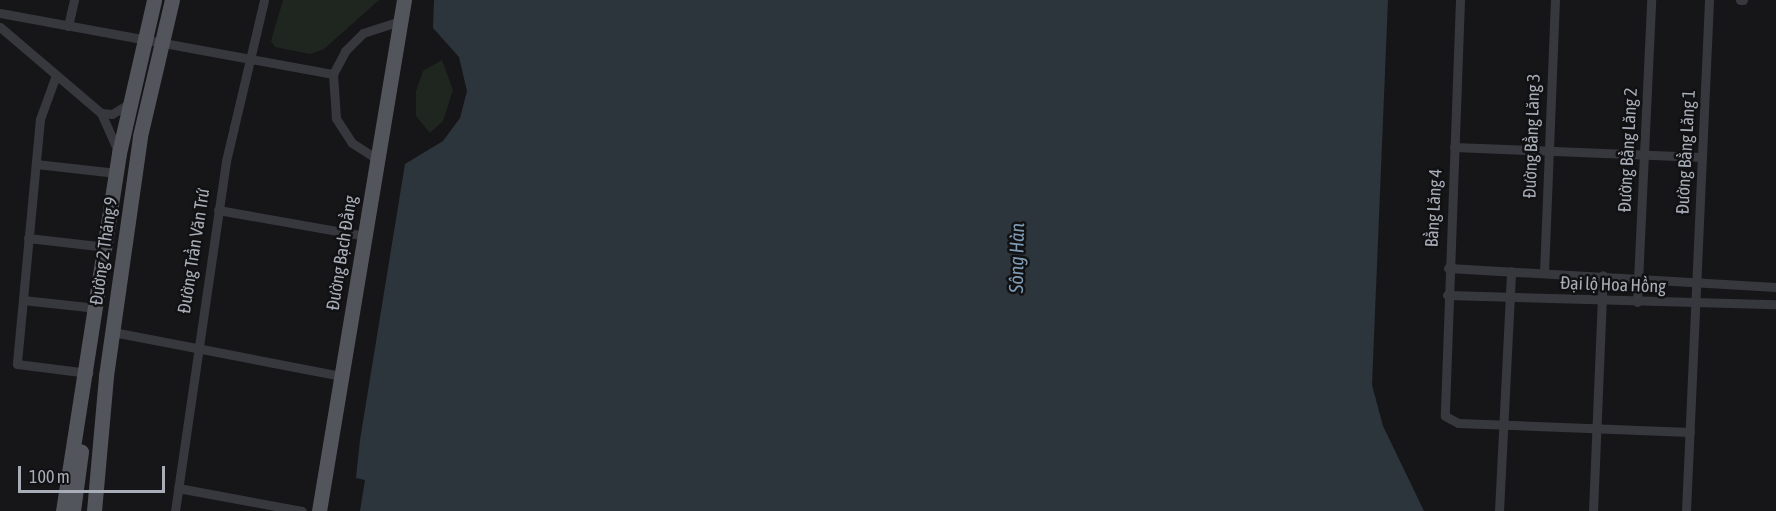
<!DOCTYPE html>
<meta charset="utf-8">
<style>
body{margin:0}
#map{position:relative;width:1776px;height:511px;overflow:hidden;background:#161618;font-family:"Asap Condensed",sans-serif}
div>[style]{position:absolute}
.green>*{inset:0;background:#1e261f}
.water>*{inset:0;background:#2c353c}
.minor>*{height:9px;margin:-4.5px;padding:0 4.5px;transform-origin:4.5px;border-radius:4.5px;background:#37383d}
.primary>*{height:15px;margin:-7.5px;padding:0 7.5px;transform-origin:7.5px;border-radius:7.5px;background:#53555c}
span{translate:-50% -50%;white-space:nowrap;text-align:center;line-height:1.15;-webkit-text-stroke:5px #111113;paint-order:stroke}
.street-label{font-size:18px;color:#a8adb8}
.water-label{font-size:20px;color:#7f9bb3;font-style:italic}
.scale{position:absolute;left:18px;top:466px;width:147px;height:27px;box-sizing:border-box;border:3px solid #a8adb8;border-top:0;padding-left:8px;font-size:18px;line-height:21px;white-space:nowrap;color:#a8adb8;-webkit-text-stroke:4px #111113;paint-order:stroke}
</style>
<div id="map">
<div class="green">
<div style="clip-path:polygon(283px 0,379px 0,324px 49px,310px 54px,275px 47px,271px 41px)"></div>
<div style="clip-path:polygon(442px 60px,453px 90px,443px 121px,430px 133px,416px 116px,416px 91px,423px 71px)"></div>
</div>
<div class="water">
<div style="clip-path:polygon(434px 0,1388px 0,1372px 385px,1383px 426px,1424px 511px,360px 511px,365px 480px,356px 478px,360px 440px,405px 164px,443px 141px,460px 118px,467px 91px,459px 57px,433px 28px)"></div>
</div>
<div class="minor">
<div style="left:1460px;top:0;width:416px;rotate:92.1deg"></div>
<div style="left:1445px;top:416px;width:15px;rotate:28deg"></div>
<div style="left:1458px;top:423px;width:232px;rotate:2.2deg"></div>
<div style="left:1740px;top:0;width:3px"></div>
<div style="left:0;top:13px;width:339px;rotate:10.4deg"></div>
<div style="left:68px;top:26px;width:27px;rotate:-77deg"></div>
<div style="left:0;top:27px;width:133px;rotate:40.4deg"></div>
<div style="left:101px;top:113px;width:42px;rotate:65.9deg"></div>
<div style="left:56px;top:75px;width:47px;rotate:110deg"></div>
<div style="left:40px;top:119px;width:246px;rotate:95.4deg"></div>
<div style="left:17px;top:364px;width:72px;rotate:7.2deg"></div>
<div style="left:101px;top:113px;width:11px;rotate:5deg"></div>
<div style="left:112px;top:114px;width:21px;rotate:-31deg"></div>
<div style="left:1454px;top:147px;width:248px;rotate:2.3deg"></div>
<div style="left:377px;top:159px;width:30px;rotate:-147deg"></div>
<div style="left:352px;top:143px;width:30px;rotate:-123deg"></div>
<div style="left:336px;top:118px;width:44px;rotate:-93.9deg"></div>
<div style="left:333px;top:74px;width:26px;rotate:-62deg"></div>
<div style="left:345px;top:51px;width:25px;rotate:-45deg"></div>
<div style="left:363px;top:33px;width:39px;rotate:-18deg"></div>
<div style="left:36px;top:164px;width:81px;rotate:6.4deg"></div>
<div style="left:218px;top:210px;width:149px;rotate:10deg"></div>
<div style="left:28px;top:238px;width:79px;rotate:6.6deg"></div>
<div style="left:1448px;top:268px;width:329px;rotate:3.3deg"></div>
<div style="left:1544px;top:273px;width:273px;rotate:-87.7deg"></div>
<div style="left:1447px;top:295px;width:329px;rotate:1.6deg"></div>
<div style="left:23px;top:300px;width:74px;rotate:6.2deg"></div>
<div style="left:1637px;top:302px;width:302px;rotate:-87.3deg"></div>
<div style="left:113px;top:332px;width:233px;rotate:10.9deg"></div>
<div style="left:178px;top:488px;width:126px;rotate:10.5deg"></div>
<div style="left:175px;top:511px;width:354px;rotate:-81.7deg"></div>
<div style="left:226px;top:161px;width:165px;rotate:-76.7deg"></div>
<div style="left:1499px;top:511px;width:240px;rotate:-87.1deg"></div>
<div style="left:1593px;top:511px;width:236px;rotate:-87.6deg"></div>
<div style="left:1686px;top:511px;width:512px;rotate:-87.42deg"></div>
</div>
<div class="primary">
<div style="left:63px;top:511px;width:362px;rotate:-81.1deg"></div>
<div style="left:119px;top:153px;width:157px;rotate:-77.1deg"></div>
<div style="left:73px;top:511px;width:60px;rotate:-82.3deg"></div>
<div style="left:94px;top:511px;width:136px;rotate:-84.9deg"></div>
<div style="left:106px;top:376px;width:242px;rotate:-81.9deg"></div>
<div style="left:140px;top:136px;width:140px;rotate:-76.8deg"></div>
<div style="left:319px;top:511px;width:518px;rotate:-80.56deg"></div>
</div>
<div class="street-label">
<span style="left:1532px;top:136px;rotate:-88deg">Đường Bằng Lăng 3</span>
<span style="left:1628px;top:150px;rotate:-87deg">Đường Bằng Lăng 2</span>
<span style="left:1686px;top:152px;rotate:-87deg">Đường Bằng Lăng 1</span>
<span style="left:1434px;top:208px;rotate:-87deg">Bằng Lăng 4</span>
<span style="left:104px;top:251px;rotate:-82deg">Đường 2 Tháng 9</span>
<span style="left:194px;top:251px;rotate:-81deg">Đường Trần Văn Trứ</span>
<span style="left:342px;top:253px;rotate:-81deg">Đường Bạch Đằng</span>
<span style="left:1613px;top:285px;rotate:2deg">Đại lộ Hoa Hồng</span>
</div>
<div class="water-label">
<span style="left:1016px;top:258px;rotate:-89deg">Sông Hàn</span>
</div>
<div class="scale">100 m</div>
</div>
